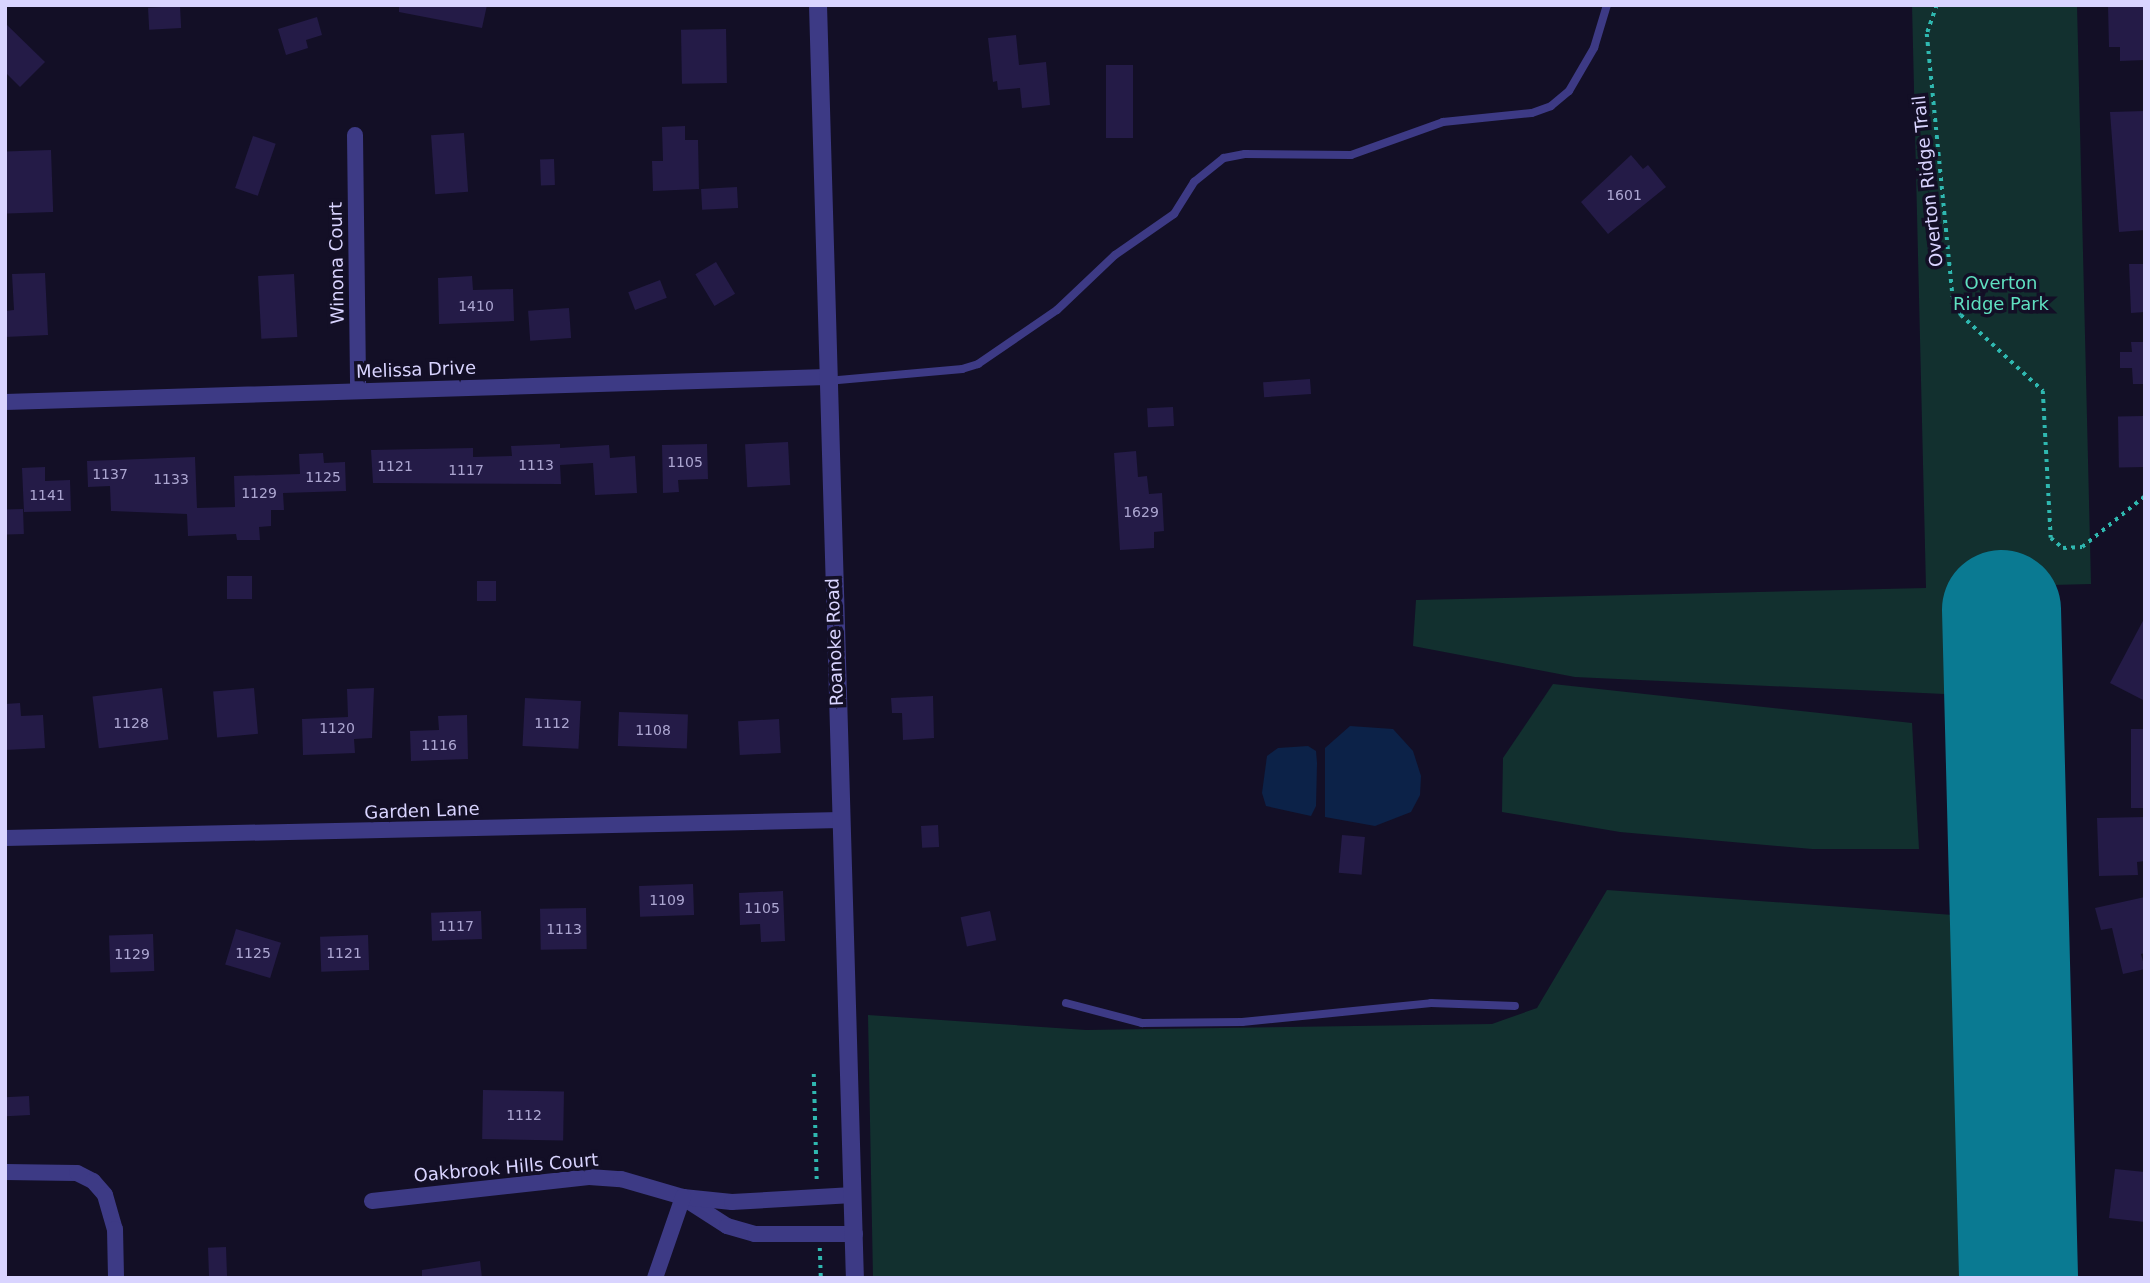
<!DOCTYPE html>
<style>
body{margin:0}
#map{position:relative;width:2150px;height:1283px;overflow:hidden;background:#130f26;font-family:"DejaVu Sans",sans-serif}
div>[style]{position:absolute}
.green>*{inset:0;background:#12302f}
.water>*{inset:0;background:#0c2248}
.runway>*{height:119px;margin:-59.5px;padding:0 59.5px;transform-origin:59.5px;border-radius:59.5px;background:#0a7a92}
.building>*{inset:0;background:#241b47;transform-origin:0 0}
.path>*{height:3.5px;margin-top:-1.75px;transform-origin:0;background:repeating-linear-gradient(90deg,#2fb8b0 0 3.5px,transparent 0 8.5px)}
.service>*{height:8px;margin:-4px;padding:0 4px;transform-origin:4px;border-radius:4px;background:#3d3a85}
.minor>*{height:16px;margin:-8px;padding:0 8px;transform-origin:8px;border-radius:8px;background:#3d3a85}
.tertiary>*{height:18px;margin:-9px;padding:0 9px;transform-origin:9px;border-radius:9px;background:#3d3a85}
span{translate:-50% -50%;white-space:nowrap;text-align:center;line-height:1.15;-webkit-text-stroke:7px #130f26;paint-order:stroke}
.number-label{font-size:14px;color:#aca6d1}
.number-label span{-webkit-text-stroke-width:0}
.street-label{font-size:18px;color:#d9d4ff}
.park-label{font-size:18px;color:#5fe0c0}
.frame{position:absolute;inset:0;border:7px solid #d9d4ff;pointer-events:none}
</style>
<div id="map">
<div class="green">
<div style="clip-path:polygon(1912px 5px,2077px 5px,2091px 584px,1965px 587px,1966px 695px,1575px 677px,1413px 646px,1416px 600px,1926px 588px)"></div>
<div style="clip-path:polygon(1553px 684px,1912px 723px,1919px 849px,1812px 849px,1620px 832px,1502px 812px,1503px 758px)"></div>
<div style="clip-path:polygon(1607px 890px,1967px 916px,1968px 1278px,873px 1278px,868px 1015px,1086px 1030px,1492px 1024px,1537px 1008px)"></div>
</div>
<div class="water">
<div style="clip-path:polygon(1350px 726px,1393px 729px,1413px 751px,1421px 776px,1420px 795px,1411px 812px,1375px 826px,1325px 817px,1325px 748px)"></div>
<div style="clip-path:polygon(1308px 746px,1316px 751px,1317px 763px,1316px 806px,1311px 816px,1266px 806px,1262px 793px,1267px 756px,1278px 748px)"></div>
</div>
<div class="runway">
<div style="left:2001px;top:609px;width:669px;rotate:88.54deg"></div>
</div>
<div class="building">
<div style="clip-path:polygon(399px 5px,487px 5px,482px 28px,399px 12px)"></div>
<div style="clip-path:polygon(2108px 5px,2145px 5px,2145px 60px,2120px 61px,2120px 47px,2109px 47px)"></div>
<div style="left:180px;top:6px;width:22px;height:32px;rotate:87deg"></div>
<div style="clip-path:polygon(317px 17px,322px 35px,306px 40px,308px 48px,286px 55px,278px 29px)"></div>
<div style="clip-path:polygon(5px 23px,45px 62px,20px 87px,5px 72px)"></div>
<div style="left:726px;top:29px;width:54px;height:45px;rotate:89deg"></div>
<div style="clip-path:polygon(1016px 35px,1019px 65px,1046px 62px,1050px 105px,1022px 108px,1020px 88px,998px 90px,997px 81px,993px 82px,988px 38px)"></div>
<div style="left:1106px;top:65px;width:27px;height:73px"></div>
<div style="clip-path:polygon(2145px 111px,2145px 230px,2119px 232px,2110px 112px)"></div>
<div style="clip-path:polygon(685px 126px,685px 140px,698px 140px,699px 189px,653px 191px,652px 161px,663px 161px,662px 127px)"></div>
<div style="left:464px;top:133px;width:59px;height:33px;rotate:86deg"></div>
<div style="left:253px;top:136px;width:24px;height:55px;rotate:19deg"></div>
<div style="left:51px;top:150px;width:62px;height:46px;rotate:88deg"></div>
<div style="clip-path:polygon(1631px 155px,1643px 169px,1648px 165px,1666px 187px,1608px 234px,1581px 202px)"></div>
<div style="left:554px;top:159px;width:26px;height:14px;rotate:88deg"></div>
<div style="left:737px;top:187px;width:21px;height:36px;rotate:87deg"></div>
<div style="left:716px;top:262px;width:37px;height:24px;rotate:59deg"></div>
<div style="clip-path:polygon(2129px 264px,2145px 264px,2145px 312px,2131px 313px)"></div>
<div style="clip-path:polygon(45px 273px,48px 335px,5px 337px,5px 311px,14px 310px,12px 274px)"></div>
<div style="left:294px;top:274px;width:63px;height:36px;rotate:87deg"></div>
<div style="clip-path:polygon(472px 276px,473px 290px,513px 289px,514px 321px,439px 324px,438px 278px)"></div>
<div style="left:660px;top:280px;width:19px;height:34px;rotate:69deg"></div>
<div style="left:569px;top:308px;width:30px;height:41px;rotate:86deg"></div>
<div style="clip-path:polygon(2131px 342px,2145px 342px,2145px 384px,2133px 384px,2132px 368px,2120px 368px,2120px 352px,2132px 352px)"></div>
<div style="left:1310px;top:379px;width:15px;height:47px;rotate:86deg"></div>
<div style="left:1173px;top:407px;width:19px;height:26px;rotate:87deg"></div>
<div style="left:2144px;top:416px;width:51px;height:26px;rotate:89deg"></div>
<div style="left:788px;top:442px;width:43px;height:43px;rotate:87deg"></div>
<div style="clip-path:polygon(560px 444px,560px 448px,609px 445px,610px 458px,635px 456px,637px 493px,595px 495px,593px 463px,560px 465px,561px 484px,373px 483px,371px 450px,473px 448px,473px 457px,512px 456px,511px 446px)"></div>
<div style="clip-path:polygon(707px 444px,708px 479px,678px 480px,679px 492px,663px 493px,662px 445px)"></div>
<div style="clip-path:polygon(1136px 451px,1138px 477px,1147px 476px,1149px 494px,1162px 493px,1164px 531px,1154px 532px,1154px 548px,1120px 550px,1114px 453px)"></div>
<div style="clip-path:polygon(323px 453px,324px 463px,345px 462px,346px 491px,283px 493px,284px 510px,271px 510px,271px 526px,259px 527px,260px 540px,237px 540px,236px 534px,188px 536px,187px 514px,111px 511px,110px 486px,88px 487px,87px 461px,195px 457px,197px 508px,235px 507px,234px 476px,300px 474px,299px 454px)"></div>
<div style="clip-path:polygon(45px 467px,45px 481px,70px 480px,71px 511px,24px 512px,22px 468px)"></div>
<div style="left:23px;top:509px;width:25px;height:17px;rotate:88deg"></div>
<div style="left:227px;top:576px;width:25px;height:23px"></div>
<div style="left:477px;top:581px;width:19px;height:20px"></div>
<div style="clip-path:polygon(2145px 617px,2145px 701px,2110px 683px)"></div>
<div style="left:162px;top:688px;width:52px;height:70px;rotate:83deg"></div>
<div style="left:254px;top:688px;width:46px;height:41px;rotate:85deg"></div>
<div style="clip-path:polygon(374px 688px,372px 738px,354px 739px,355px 753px,303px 755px,302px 719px,348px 717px,347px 689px)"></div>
<div style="clip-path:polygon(933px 696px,934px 738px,903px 740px,902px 713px,892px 713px,891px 698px)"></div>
<div style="left:525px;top:698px;width:56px;height:48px;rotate:3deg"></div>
<div style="clip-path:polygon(20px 703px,21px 716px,43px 715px,45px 748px,5px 750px,5px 704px)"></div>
<div style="left:619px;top:712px;width:69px;height:34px;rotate:2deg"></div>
<div style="clip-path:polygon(467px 715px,468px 759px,411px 761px,410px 731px,439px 730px,438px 716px)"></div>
<div style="left:779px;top:719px;width:34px;height:41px;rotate:87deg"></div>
<div style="left:2145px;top:729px;width:79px;height:14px;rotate:90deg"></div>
<div style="clip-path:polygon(2145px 817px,2145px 861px,2137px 862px,2138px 875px,2099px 876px,2097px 818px)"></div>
<div style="left:938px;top:825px;width:22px;height:17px;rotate:87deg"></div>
<div style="left:1342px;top:835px;width:23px;height:38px;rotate:5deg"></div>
<div style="left:693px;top:884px;width:31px;height:54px;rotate:88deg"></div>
<div style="clip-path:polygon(783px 891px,785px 941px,761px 942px,760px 924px,740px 925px,739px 893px)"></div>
<div style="clip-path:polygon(2145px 897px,2145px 953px,2141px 954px,2145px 969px,2123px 974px,2112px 928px,2101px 930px,2095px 908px)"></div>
<div style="left:586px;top:908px;width:41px;height:46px;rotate:89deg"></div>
<div style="left:481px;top:911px;width:28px;height:50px;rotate:88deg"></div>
<div style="left:990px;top:911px;width:30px;height:30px;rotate:78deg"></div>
<div style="left:236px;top:929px;width:47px;height:37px;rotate:17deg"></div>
<div style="left:153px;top:934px;width:37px;height:44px;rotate:88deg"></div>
<div style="left:368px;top:935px;width:35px;height:48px;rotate:88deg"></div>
<div style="left:483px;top:1090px;width:81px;height:49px;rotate:1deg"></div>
<div style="left:29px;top:1096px;width:19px;height:24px;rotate:87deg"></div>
<div style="clip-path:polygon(2115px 1169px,2145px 1172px,2145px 1222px,2109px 1218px)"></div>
<div style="left:226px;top:1247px;width:29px;height:18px;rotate:88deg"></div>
<div style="clip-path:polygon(480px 1261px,482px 1278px,422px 1278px,422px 1270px)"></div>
</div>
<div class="path">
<div style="left:1937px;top:5px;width:31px;rotate:109deg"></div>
<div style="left:1927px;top:34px;width:264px;rotate:84.4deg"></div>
<div style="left:1953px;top:297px;width:20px;rotate:66deg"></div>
<div style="left:1961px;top:315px;width:112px;rotate:42.8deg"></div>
<div style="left:2043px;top:391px;width:147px;rotate:86.9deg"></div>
<div style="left:2051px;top:538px;width:16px;rotate:40deg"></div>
<div style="left:2063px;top:548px;width:19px;rotate:-3deg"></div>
<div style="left:2082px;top:547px;width:81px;rotate:-39deg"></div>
<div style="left:814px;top:1074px;width:106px;rotate:88.4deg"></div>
<div style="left:820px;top:1248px;width:30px;rotate:88deg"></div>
</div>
<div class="service">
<div style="left:827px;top:381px;width:136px;rotate:-5.1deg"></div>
<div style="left:962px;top:369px;width:17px;rotate:-17deg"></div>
<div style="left:978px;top:364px;width:96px;rotate:-34.4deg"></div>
<div style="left:1057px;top:310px;width:80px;rotate:-43.5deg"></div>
<div style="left:1115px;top:255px;width:72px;rotate:-34.8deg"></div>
<div style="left:1174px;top:214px;width:38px;rotate:-58deg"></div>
<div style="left:1194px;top:182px;width:38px;rotate:-39deg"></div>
<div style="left:1224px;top:158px;width:21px;rotate:-11deg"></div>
<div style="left:1245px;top:154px;width:106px;rotate:0.5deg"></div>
<div style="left:1351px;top:155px;width:98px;rotate:-19.7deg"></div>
<div style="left:1443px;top:122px;width:89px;rotate:-5.8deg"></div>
<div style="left:1532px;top:113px;width:20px;rotate:-20deg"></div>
<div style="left:1551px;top:106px;width:23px;rotate:-40deg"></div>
<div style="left:1569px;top:91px;width:50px;rotate:-59.8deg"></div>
<div style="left:1594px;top:48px;width:45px;rotate:-73.2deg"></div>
<div style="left:1066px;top:1003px;width:79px;rotate:14.7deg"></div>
<div style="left:1142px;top:1023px;width:100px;rotate:-0.6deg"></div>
<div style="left:1242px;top:1022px;width:190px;rotate:-5.7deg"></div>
<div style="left:1431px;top:1003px;width:84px;rotate:2deg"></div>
</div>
<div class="minor">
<div style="left:355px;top:135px;width:256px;rotate:89.3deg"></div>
<div style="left:5px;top:402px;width:822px;rotate:-1.74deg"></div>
<div style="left:5px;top:838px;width:836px;rotate:-1.23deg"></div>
<div style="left:5px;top:1172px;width:72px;rotate:0.8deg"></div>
<div style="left:77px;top:1173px;width:18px;rotate:27deg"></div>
<div style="left:93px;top:1181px;width:18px;rotate:49deg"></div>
<div style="left:105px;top:1195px;width:35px;rotate:74deg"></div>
<div style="left:115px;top:1229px;width:49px;rotate:88.8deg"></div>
<div style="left:685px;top:1199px;width:50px;rotate:32.7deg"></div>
<div style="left:727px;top:1226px;width:29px;rotate:16deg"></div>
<div style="left:755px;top:1234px;width:100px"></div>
<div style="left:372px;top:1201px;width:218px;rotate:-6.3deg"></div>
<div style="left:589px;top:1177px;width:32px;rotate:4deg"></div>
<div style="left:621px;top:1179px;width:65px;rotate:16.2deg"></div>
<div style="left:683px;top:1197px;width:49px;rotate:5.8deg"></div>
<div style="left:732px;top:1202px;width:121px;rotate:-3.3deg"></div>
<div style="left:655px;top:1278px;width:86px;rotate:-70.9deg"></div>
</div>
<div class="tertiary">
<div style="left:818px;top:5px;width:1274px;rotate:88.34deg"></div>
</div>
<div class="number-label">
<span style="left:1624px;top:195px">1601</span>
<span style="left:476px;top:306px">1410</span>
<span style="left:685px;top:462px">1105</span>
<span style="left:536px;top:465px">1113</span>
<span style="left:395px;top:466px">1121</span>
<span style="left:466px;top:470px">1117</span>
<span style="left:110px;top:474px">1137</span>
<span style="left:323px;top:477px">1125</span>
<span style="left:171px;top:479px">1133</span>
<span style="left:259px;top:493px">1129</span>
<span style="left:47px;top:495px">1141</span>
<span style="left:1141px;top:512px">1629</span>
<span style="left:131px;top:723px">1128</span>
<span style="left:552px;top:723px">1112</span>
<span style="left:337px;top:728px">1120</span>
<span style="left:653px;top:730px">1108</span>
<span style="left:439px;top:745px">1116</span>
<span style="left:667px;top:900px">1109</span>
<span style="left:762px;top:908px">1105</span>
<span style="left:456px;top:926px">1117</span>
<span style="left:564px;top:929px">1113</span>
<span style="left:253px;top:953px">1125</span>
<span style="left:344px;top:953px">1121</span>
<span style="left:132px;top:954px">1129</span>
<span style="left:524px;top:1115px">1112</span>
</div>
<div class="street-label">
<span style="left:1928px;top:181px;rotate:-96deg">Overton Ridge Trail</span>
<span style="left:337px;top:263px;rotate:-91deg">Winona Court</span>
<span style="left:416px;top:370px;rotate:-2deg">Melissa Drive</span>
<span style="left:835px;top:642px;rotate:-92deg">Roanoke Road</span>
<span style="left:422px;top:811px;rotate:-2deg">Garden Lane</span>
<span style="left:506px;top:1168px;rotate:-5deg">Oakbrook Hills Court</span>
</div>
<div class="park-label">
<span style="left:2001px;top:294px">Overton<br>Ridge Park</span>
</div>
<div class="frame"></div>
</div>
